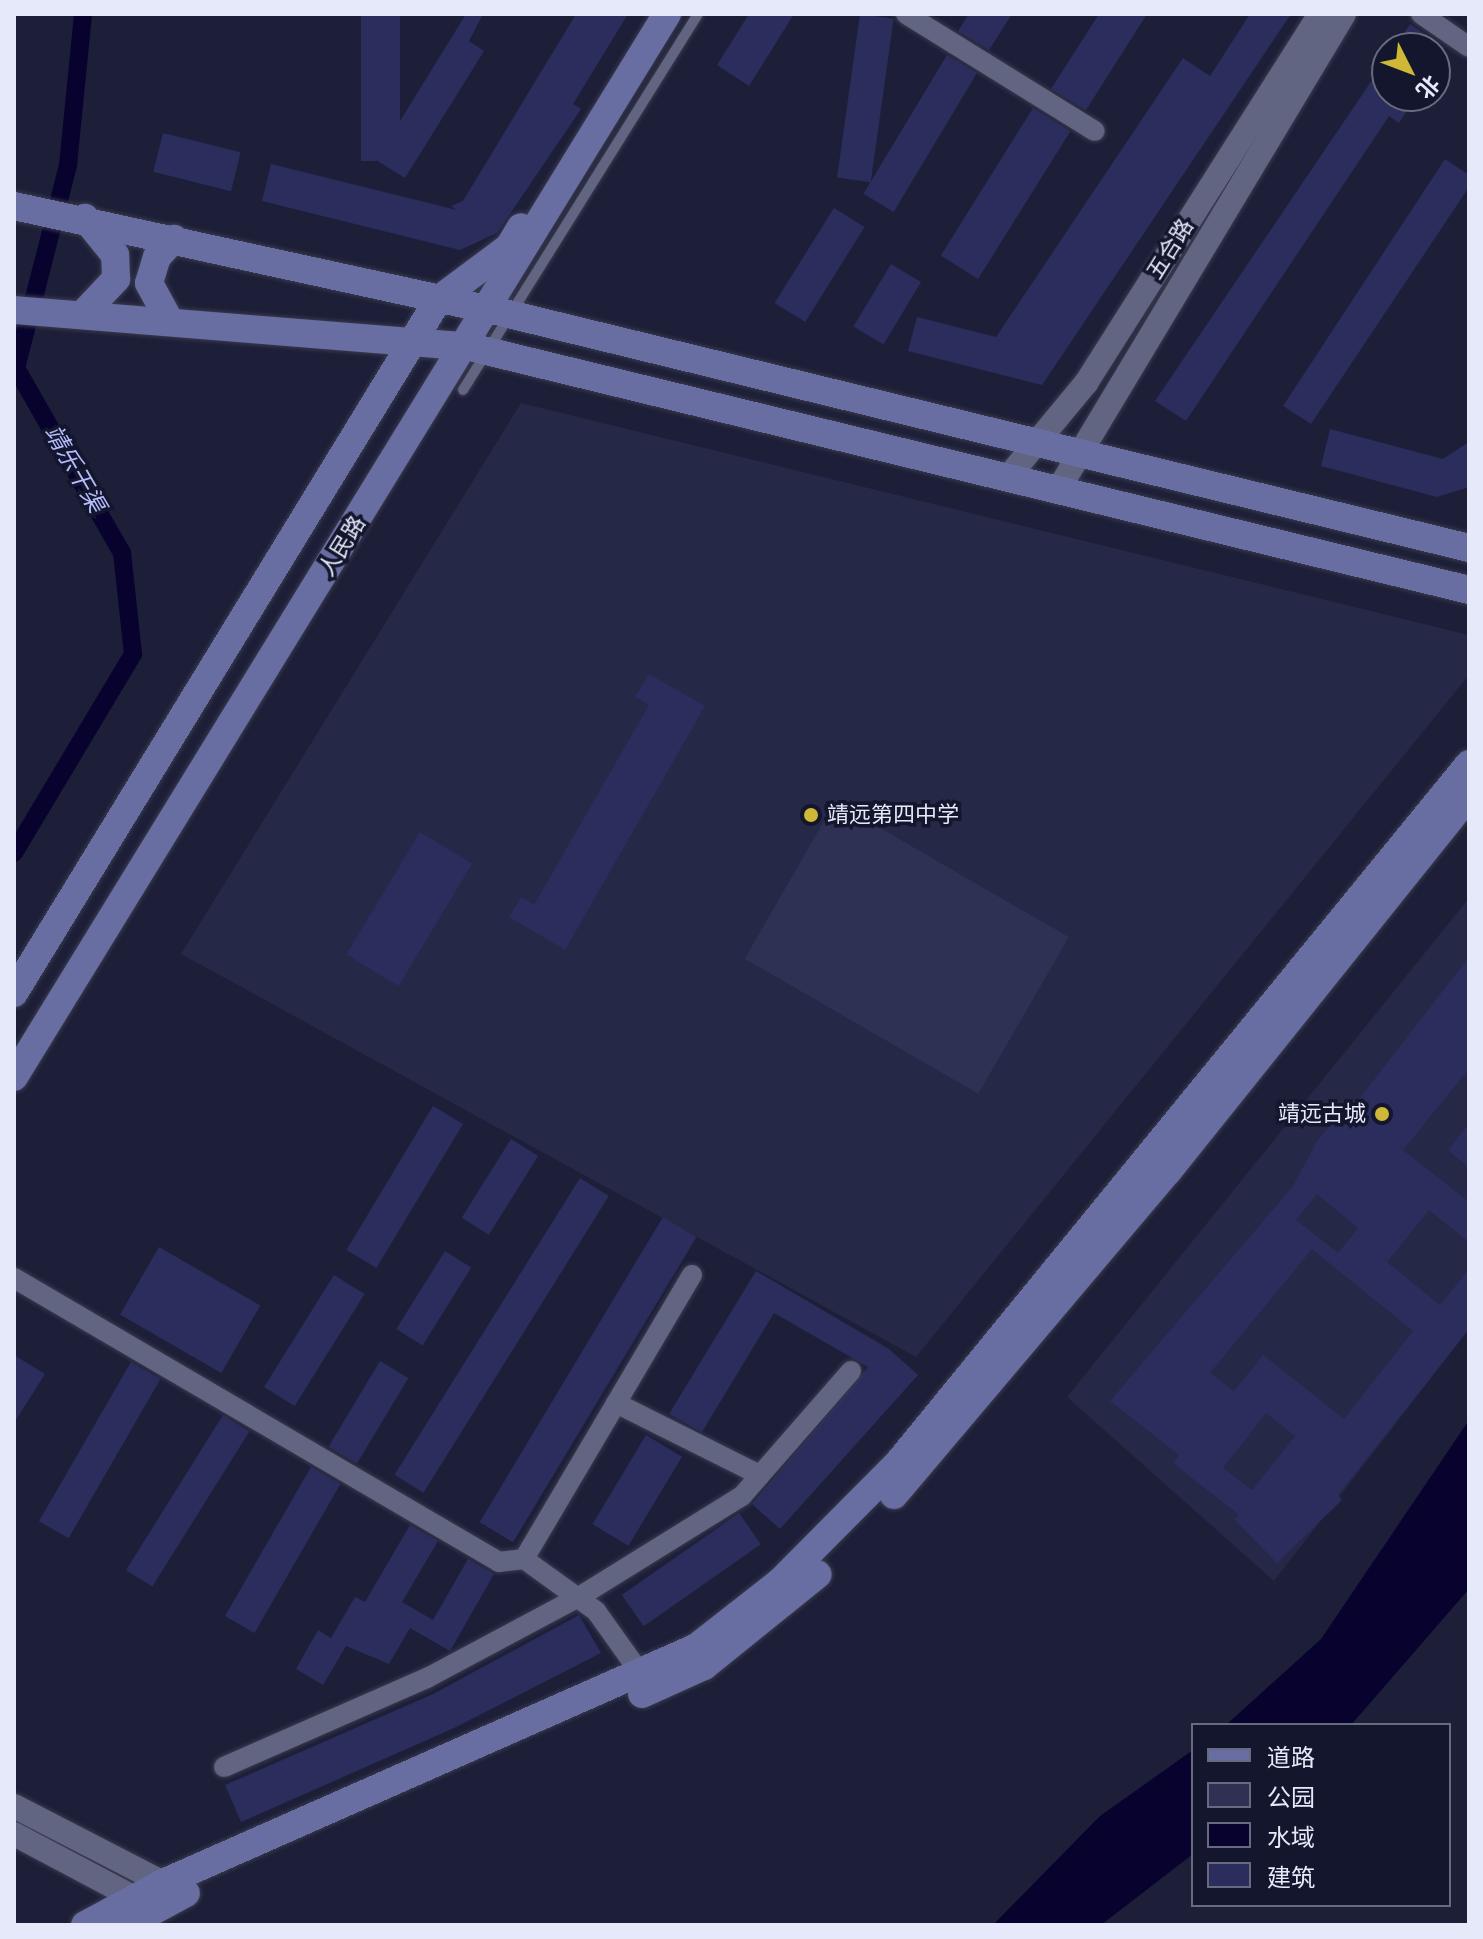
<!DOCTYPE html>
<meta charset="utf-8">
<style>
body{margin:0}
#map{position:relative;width:1483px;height:1939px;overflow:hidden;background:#1d1f38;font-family:"DejaVu Sans","Noto Sans SC",sans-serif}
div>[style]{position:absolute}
.built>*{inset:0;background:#252847}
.green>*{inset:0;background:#2e3154;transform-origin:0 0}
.water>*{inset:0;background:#08022e}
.canal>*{height:18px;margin:-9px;padding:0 9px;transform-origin:9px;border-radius:9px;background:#08022e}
.building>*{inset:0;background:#2b2d5d;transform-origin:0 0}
.roads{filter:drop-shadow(0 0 2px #393a4e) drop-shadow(0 0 2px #393a4e)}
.service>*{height:10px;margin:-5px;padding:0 5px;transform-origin:5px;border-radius:5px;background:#616582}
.minor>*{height:20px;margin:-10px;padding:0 10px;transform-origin:10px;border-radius:10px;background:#616582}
.tertiary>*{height:24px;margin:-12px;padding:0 12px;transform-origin:12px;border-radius:12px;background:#616582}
.secondary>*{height:28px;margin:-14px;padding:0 14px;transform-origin:14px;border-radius:14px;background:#696ea2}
.dots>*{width:22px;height:22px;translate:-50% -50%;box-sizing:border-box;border:4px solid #14162d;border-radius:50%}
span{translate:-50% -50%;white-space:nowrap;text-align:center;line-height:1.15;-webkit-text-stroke:7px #14162d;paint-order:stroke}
.street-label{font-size:22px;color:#e6e9fa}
.poi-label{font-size:22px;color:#e6e9fa}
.left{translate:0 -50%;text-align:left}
.right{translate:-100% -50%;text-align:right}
.water-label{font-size:24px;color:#b4bcfd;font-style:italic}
.frame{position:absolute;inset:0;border:16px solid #e6e9fa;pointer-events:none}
.legend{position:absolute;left:1191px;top:1723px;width:260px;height:184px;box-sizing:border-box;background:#14162d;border:2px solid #686a7f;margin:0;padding:10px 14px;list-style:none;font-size:24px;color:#e6e9fa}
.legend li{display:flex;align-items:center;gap:16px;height:40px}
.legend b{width:40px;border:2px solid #686a7f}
.north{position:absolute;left:1371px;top:32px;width:80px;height:80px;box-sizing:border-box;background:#14162d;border:2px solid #686a7f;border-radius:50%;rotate:132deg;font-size:22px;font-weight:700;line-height:32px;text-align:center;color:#e6e9fa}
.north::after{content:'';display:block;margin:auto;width:28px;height:36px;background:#cfb837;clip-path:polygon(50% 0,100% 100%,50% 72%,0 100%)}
</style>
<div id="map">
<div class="built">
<div style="clip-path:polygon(521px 403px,1469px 635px,1469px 675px,916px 1357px,181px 954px)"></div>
<div style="clip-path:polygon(1469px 898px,1469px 1329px,1274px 1581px,1067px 1397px)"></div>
</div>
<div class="green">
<div style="left:835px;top:802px;width:270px;height:181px;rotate:30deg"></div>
</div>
<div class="water">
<div style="clip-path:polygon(1469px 1420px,1469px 1589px,1351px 1725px,1226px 1725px,1321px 1639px)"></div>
<div style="clip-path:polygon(1193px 1750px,1193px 1854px,1101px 1925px,993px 1925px,1100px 1816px)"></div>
</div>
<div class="canal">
<div style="left:14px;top:853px;width:232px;rotate:-59.1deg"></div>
<div style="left:133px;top:654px;width:102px;rotate:-96.2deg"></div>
<div style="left:122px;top:553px;width:213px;rotate:-119.8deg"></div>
<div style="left:16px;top:368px;width:210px;rotate:-75.6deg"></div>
<div style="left:68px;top:165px;width:152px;rotate:-84.3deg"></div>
</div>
<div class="building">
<div style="left:361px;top:14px;width:39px;height:147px"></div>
<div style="clip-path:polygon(466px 14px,483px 14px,469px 41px,484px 51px,405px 178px,376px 160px)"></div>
<div style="clip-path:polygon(576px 14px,628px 14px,573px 104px,581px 109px,497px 233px,460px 250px,262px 201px,271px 164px,457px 210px,451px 206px,463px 201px)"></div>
<div style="clip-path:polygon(749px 14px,794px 14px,749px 86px,717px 65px)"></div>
<div style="left:860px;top:14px;width:34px;height:165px;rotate:8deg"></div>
<div style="clip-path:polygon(969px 14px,1012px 14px,989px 50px,958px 31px)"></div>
<div style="clip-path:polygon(1099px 14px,1147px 14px,1086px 110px,1051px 89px)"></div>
<div style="clip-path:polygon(1250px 14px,1291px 14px,1042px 385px,908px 351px,917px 317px,996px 337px,1183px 58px,1210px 76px)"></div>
<div style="clip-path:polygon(1410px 24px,1445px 48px,1394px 48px)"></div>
<div style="left:947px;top:55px;width:35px;height:162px;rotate:31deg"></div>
<div style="clip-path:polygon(1387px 58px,1387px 96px,1417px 96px,1399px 123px,1389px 116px,1186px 421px,1155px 401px)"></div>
<div style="left:1033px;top:108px;width:44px;height:174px;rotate:32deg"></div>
<div style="left:163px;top:133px;width:80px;height:40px;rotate:14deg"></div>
<div style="clip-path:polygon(1445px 159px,1469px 175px,1469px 187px,1311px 424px,1283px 406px)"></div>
<div style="left:834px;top:208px;width:36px;height:112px;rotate:32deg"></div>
<div style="left:891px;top:264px;width:35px;height:73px;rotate:31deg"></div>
<div style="clip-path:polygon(1330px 429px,1443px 459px,1469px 442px,1469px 487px,1437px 497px,1321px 466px)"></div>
<div style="clip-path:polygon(649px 674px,705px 706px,565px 950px,509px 917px,521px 897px,534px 905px,649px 705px,635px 697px)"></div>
<div style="left:420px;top:832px;width:61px;height:143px;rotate:31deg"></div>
<div style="clip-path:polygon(evenodd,1469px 957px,1469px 1069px,1403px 1150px,1469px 1202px,1469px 1242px,1429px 1210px,1387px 1262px,1440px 1305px,1469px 1269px,1469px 1329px,1338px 1495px,1342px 1500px,1277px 1563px,1234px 1519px,1239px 1515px,1173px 1463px,1179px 1455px,1110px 1401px,1293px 1186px,1317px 1141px,1337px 1117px,1342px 1121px,1469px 957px,1317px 1194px,1358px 1228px,1338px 1253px,1296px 1220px,1317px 1194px,1469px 957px,1312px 1249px,1413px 1331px,1344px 1419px,1263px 1355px,1234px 1391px,1210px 1373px,1312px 1249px,1469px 957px,1266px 1413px,1295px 1436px,1252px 1490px,1223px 1468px,1266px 1413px)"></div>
<div style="left:433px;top:1106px;width:35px;height:168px;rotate:31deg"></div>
<div style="clip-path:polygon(1469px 1124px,1469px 1168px,1448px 1150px)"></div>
<div style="left:511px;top:1139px;width:32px;height:93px;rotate:32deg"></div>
<div style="left:580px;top:1178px;width:34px;height:350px;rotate:32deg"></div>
<div style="left:663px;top:1217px;width:39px;height:356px;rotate:31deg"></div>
<div style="left:159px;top:1247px;width:117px;height:78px;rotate:30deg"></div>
<div style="left:445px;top:1251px;width:31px;height:92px;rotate:32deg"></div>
<div style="clip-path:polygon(756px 1271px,889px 1349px,918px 1375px,780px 1529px,752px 1504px,868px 1367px,774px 1313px,702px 1432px,669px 1414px)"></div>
<div style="left:334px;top:1275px;width:36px;height:132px;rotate:32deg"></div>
<div style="clip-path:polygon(14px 1355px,45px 1374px,14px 1423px)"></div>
<div style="left:380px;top:1361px;width:33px;height:100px;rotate:31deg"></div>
<div style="left:131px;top:1362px;width:34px;height:184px;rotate:30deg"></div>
<div style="left:223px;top:1415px;width:31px;height:183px;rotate:32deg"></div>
<div style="left:646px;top:1435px;width:42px;height:104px;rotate:31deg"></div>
<div style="left:311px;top:1467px;width:34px;height:172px;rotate:30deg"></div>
<div style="left:739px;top:1513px;width:38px;height:143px;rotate:55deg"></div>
<div style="clip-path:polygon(410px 1525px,438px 1541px,402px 1602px,433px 1620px,468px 1559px,494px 1574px,450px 1651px,410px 1628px,389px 1664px,346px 1646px,323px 1685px,296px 1669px,318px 1630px,331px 1638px,355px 1597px,365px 1602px)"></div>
<div style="clip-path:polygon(579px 1615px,601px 1653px,454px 1728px,241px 1822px,225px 1785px,433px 1694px)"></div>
</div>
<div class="roads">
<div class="service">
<div style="left:463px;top:390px;width:443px;rotate:-58deg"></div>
</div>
<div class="minor">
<div style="left:906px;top:14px;width:222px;rotate:31.8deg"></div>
<div style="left:1421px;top:14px;width:58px;rotate:34.5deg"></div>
<div style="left:14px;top:1278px;width:562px;rotate:30.35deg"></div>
<div style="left:499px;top:1562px;width:25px;rotate:-7deg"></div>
<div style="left:524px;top:1559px;width:330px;rotate:-59.4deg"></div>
<div style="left:616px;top:1403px;width:161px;rotate:26.6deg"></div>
<div style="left:524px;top:1559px;width:89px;rotate:35.8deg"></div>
<div style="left:596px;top:1611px;width:86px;rotate:54.5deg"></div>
<div style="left:224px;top:1767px;width:222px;rotate:-23.7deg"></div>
<div style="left:427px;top:1678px;width:172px;rotate:-28.1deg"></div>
<div style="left:579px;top:1597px;width:192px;rotate:-31.8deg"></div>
<div style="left:742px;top:1496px;width:166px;rotate:-48.9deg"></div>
</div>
<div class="tertiary">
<div style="left:1009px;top:476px;width:121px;rotate:-50.4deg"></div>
<div style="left:1086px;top:383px;width:437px;rotate:-57.6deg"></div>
<div style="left:1058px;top:490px;width:555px;rotate:-59deg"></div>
<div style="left:14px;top:1806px;width:181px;rotate:27.3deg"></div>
<div style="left:14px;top:1834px;width:154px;rotate:27.9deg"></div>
</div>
<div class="secondary">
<div style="left:14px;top:206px;width:485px;rotate:12.3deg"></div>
<div style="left:488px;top:309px;width:1010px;rotate:13.69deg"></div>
<div style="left:14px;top:310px;width:453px;rotate:4.6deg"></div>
<div style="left:466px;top:346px;width:1032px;rotate:13.67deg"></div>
<div style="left:82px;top:315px;width:50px;rotate:-46.6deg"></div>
<div style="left:116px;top:279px;width:24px;rotate:-92deg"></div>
<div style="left:115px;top:255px;width:48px;rotate:-129deg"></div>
<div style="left:169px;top:320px;width:42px;rotate:-118.4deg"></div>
<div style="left:149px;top:283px;width:27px;rotate:-73deg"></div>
<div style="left:157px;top:257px;width:25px;rotate:-47deg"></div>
<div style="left:14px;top:993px;width:812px;rotate:-58.54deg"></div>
<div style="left:438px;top:300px;width:89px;rotate:-36.7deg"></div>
<div style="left:509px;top:247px;width:23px;rotate:-59deg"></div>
<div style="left:14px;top:1077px;width:1248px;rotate:-58.44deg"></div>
<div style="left:894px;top:1495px;width:424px;rotate:-49.8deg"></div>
<div style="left:1168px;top:1171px;width:482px;rotate:-51.3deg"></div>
<div style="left:642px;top:1694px;width:68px;rotate:-24.3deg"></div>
<div style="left:704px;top:1666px;width:146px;rotate:-38.9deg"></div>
<div style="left:85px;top:1925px;width:89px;rotate:-28.3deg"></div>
<div style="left:163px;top:1883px;width:584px;rotate:-23.84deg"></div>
<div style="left:697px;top:1647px;width:105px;rotate:-38.1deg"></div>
<div style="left:780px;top:1582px;width:169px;rotate:-45.2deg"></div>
<div style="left:899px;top:1462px;width:901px;rotate:-50.76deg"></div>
<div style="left:127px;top:1925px;width:67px;rotate:-28.5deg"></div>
</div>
</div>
<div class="dots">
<div style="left:811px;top:815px;background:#cfb837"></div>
<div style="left:1382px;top:1114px;background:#cfb837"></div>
</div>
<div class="street-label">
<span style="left:1170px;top:249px;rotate:-58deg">五合路</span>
<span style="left:342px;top:546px;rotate:-58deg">人民路</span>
</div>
<div class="poi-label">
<span class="left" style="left:827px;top:815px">靖远第四中学</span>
<span class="right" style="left:1366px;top:1114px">靖远古城</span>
</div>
<div class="water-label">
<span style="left:74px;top:469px;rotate:60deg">靖乐干渠</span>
</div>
<div class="frame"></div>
<ul class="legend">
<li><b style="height:10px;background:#696ea2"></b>道路</li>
<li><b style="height:22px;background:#2e3154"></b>公园</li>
<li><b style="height:22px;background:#08022e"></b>水域</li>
<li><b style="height:22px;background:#2b2d5d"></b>建筑</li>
</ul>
<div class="north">北</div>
</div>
